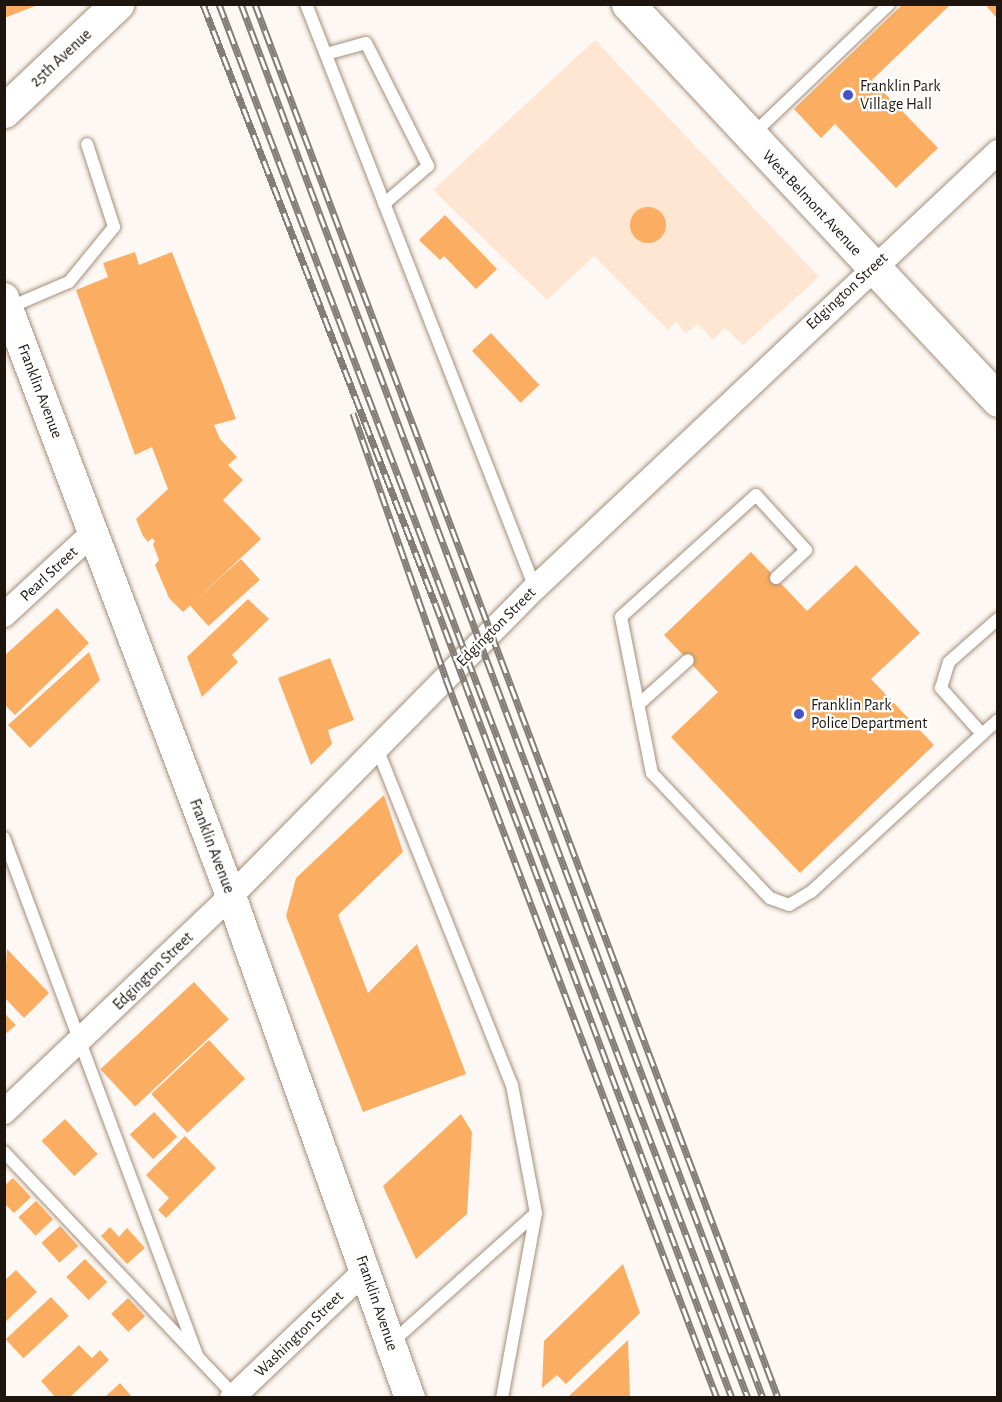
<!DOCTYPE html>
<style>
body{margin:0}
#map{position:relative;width:1002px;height:1402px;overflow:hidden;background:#fdf8f3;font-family:"Alegreya Sans",sans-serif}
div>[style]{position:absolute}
.green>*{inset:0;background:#fee6d2}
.building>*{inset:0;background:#fbae61;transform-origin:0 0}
.round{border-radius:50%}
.roads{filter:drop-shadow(0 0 2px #a58f7b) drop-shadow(0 0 2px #a58f7b)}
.service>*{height:12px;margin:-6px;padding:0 6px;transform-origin:6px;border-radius:6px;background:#fff}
.minor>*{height:24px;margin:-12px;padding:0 12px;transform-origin:12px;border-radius:12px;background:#fff}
.tertiary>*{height:30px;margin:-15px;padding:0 15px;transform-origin:15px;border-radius:15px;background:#fff}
.secondary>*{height:33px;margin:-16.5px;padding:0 16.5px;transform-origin:16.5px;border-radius:16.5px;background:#fff}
.rail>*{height:7px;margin-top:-3.5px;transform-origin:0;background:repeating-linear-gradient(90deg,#fff 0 14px,#837d76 0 28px);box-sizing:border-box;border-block:2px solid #837d76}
.dots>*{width:16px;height:16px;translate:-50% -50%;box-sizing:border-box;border:3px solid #fff;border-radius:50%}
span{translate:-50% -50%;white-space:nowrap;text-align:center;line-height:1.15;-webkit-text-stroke:4.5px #fff;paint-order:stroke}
.street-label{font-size:16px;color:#1e160e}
.poi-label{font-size:16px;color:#1e160e}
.left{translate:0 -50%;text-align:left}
.frame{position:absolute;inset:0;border:6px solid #1e160e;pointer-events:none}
</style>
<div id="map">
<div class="green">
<div style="clip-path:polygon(595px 40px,819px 277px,743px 345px,725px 328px,713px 340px,698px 324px,685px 334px,676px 321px,668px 330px,594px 256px,547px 300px,433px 190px)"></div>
</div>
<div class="building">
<div style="clip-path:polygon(4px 4px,38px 4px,38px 5px,4px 18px)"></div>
<div style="clip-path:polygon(903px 4px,951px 4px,872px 80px,938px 148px,896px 188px,835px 124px,821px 138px,794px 109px)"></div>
<div style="clip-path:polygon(990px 4px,998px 4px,998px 19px,987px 7px)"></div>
<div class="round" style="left:630px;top:207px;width:36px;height:36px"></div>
<div style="clip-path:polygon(445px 215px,497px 269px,476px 289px,444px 256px,440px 260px,419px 240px)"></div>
<div style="clip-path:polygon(135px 252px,139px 265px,172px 252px,236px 419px,214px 425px,220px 439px,237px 457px,228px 465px,243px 480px,223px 500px,261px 539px,183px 612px,169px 598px,155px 565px,159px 560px,153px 544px,155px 541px,152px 538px,148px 542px,143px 536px,136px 519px,168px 489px,152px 447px,135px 455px,76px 290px,108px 277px,103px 263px)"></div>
<div style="left:491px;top:333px;width:71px;height:26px;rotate:47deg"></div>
<div style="clip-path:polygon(751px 552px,807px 611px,856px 565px,920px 633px,871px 679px,934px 745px,800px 873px,671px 737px,718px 692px,664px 635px)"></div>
<div style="left:241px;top:559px;width:28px;height:69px;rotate:48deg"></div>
<div style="clip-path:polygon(248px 599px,269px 619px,232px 655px,238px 662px,202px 697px,187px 657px)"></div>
<div style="clip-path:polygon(57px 608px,89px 643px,15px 715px,4px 704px,4px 656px)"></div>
<div style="clip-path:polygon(89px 652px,100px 680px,30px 748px,8px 725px)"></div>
<div style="clip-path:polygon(330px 658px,354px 720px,328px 730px,332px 744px,311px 765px,278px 678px)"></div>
<div style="clip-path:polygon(384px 795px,403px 852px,338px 915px,368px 993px,417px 944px,466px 1074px,363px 1112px,286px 916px,296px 878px)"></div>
<div style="clip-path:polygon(7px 949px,49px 993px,24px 1018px,4px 997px)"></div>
<div style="left:194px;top:982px;width:51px;height:128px;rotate:47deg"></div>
<div style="clip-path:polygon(4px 1013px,16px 1025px,4px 1035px)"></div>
<div style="left:209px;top:1040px;width:53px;height:79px;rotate:47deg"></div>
<div style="left:154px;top:1112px;width:34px;height:33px;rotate:47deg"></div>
<div style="clip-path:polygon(461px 1114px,472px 1132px,467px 1214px,416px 1259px,383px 1186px)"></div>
<div style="left:65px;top:1119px;width:48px;height:32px;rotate:47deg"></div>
<div style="clip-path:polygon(185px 1136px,216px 1168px,166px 1218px,158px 1210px,169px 1198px,146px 1175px)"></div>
<div style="clip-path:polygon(13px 1178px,31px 1197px,14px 1213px,4px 1203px,4px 1186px)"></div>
<div style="left:36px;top:1201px;width:25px;height:24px;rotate:47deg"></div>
<div style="left:60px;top:1226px;width:27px;height:25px;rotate:48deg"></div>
<div style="clip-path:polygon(110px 1227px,119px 1237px,127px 1228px,145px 1248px,127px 1264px,101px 1236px)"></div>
<div style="left:85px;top:1259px;width:32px;height:26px;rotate:46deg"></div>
<div style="clip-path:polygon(623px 1264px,640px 1313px,566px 1384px,557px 1375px,542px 1388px,544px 1341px)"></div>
<div style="clip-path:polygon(16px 1270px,37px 1292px,4px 1323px,4px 1281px)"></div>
<div style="left:51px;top:1297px;width:26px;height:62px;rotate:47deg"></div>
<div style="left:128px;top:1298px;width:25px;height:23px;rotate:47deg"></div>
<div style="clip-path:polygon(628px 1340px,630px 1398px,567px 1398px)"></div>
<div style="clip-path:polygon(79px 1345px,92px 1358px,100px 1350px,109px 1360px,69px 1398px,56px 1398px,41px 1381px)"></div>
<div style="clip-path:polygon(120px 1383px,133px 1398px,104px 1398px)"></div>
</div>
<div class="roads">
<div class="service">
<div style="left:306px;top:4px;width:627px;rotate:68.59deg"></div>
<div style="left:326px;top:54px;width:41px;rotate:-15.4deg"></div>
<div style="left:366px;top:43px;width:138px;rotate:63.2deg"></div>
<div style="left:428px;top:166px;width:58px;rotate:139.2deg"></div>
<div style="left:751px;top:136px;width:191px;rotate:-43.7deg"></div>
<div style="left:8px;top:308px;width:66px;rotate:-23.1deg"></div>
<div style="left:69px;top:282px;width:71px;rotate:-50.7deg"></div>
<div style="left:114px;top:227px;width:87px;rotate:-108deg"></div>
<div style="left:776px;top:578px;width:41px;rotate:-43deg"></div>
<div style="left:806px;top:550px;width:74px;rotate:-132.3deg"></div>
<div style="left:756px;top:495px;width:182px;rotate:137.9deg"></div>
<div style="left:621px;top:617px;width:159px;rotate:78.8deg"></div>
<div style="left:652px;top:773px;width:172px;rotate:46.7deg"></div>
<div style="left:770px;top:898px;width:20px;rotate:20deg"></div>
<div style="left:789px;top:905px;width:26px;rotate:-31deg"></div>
<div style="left:811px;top:892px;width:233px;rotate:-42.7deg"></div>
<div style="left:982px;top:734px;width:62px;rotate:-131.7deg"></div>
<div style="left:941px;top:688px;width:27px;rotate:-73deg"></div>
<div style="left:949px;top:662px;width:65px;rotate:-41.3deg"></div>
<div style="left:638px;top:705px;width:67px;rotate:-42deg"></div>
<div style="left:982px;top:734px;width:21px;rotate:-41deg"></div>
<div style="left:377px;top:748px;width:363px;rotate:68.2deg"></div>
<div style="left:512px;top:1085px;width:130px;rotate:79.4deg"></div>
<div style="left:536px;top:1213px;width:195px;rotate:138.1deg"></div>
<div style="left:4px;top:838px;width:552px;rotate:69.53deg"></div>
<div style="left:4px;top:1152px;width:337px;rotate:46.6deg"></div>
<div style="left:502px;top:1398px;width:188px;rotate:-79.6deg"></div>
</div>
<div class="minor">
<div style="left:4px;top:615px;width:121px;rotate:-42.7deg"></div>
<div style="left:4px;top:1112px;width:313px;rotate:-43.6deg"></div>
<div style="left:231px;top:896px;width:433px;rotate:-45.4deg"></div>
<div style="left:535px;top:588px;width:636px;rotate:-43.28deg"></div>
<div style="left:232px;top:1398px;width:185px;rotate:-43.7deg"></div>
</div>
<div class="tertiary">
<div style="left:4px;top:298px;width:640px;rotate:69.21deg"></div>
<div style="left:231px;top:896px;width:533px;rotate:70.38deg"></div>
</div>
<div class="secondary">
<div style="left:628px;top:4px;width:542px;rotate:46.94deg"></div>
<div style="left:4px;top:111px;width:156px;rotate:-43.4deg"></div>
</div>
</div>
<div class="rail">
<div style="left:203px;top:4px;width:642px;rotate:68.83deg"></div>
<div style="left:435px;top:603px;width:849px;rotate:69.52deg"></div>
<div style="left:219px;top:4px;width:1491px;rotate:69.22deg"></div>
<div style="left:241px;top:4px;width:1489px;rotate:69.47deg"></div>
<div style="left:255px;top:4px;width:1489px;rotate:69.43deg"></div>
<div style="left:353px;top:413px;width:282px;rotate:70.7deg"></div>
<div style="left:446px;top:679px;width:768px;rotate:69.35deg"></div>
</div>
<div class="dots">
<div style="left:848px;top:95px;background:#4752c6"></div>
<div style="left:799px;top:714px;background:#4752c6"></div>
</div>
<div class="street-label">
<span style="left:61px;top:58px;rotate:-43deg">25th Avenue</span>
<span style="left:812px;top:203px;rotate:47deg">West Belmont Avenue</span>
<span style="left:847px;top:291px;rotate:-43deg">Edgington Street</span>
<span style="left:40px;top:391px;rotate:69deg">Franklin Avenue</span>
<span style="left:49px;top:574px;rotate:-43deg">Pearl Street</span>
<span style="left:496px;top:627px;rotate:-45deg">Edgington Street</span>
<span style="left:212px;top:846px;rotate:69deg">Franklin Avenue</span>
<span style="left:153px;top:971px;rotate:-44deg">Edgington Street</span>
<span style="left:377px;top:1303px;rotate:71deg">Franklin Avenue</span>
<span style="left:299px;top:1334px;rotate:-44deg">Washington Street</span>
</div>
<div class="poi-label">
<span class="left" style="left:860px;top:95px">Franklin Park<br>Village Hall</span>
<span class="left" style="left:811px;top:714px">Franklin Park<br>Police Department</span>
</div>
<div class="frame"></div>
</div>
